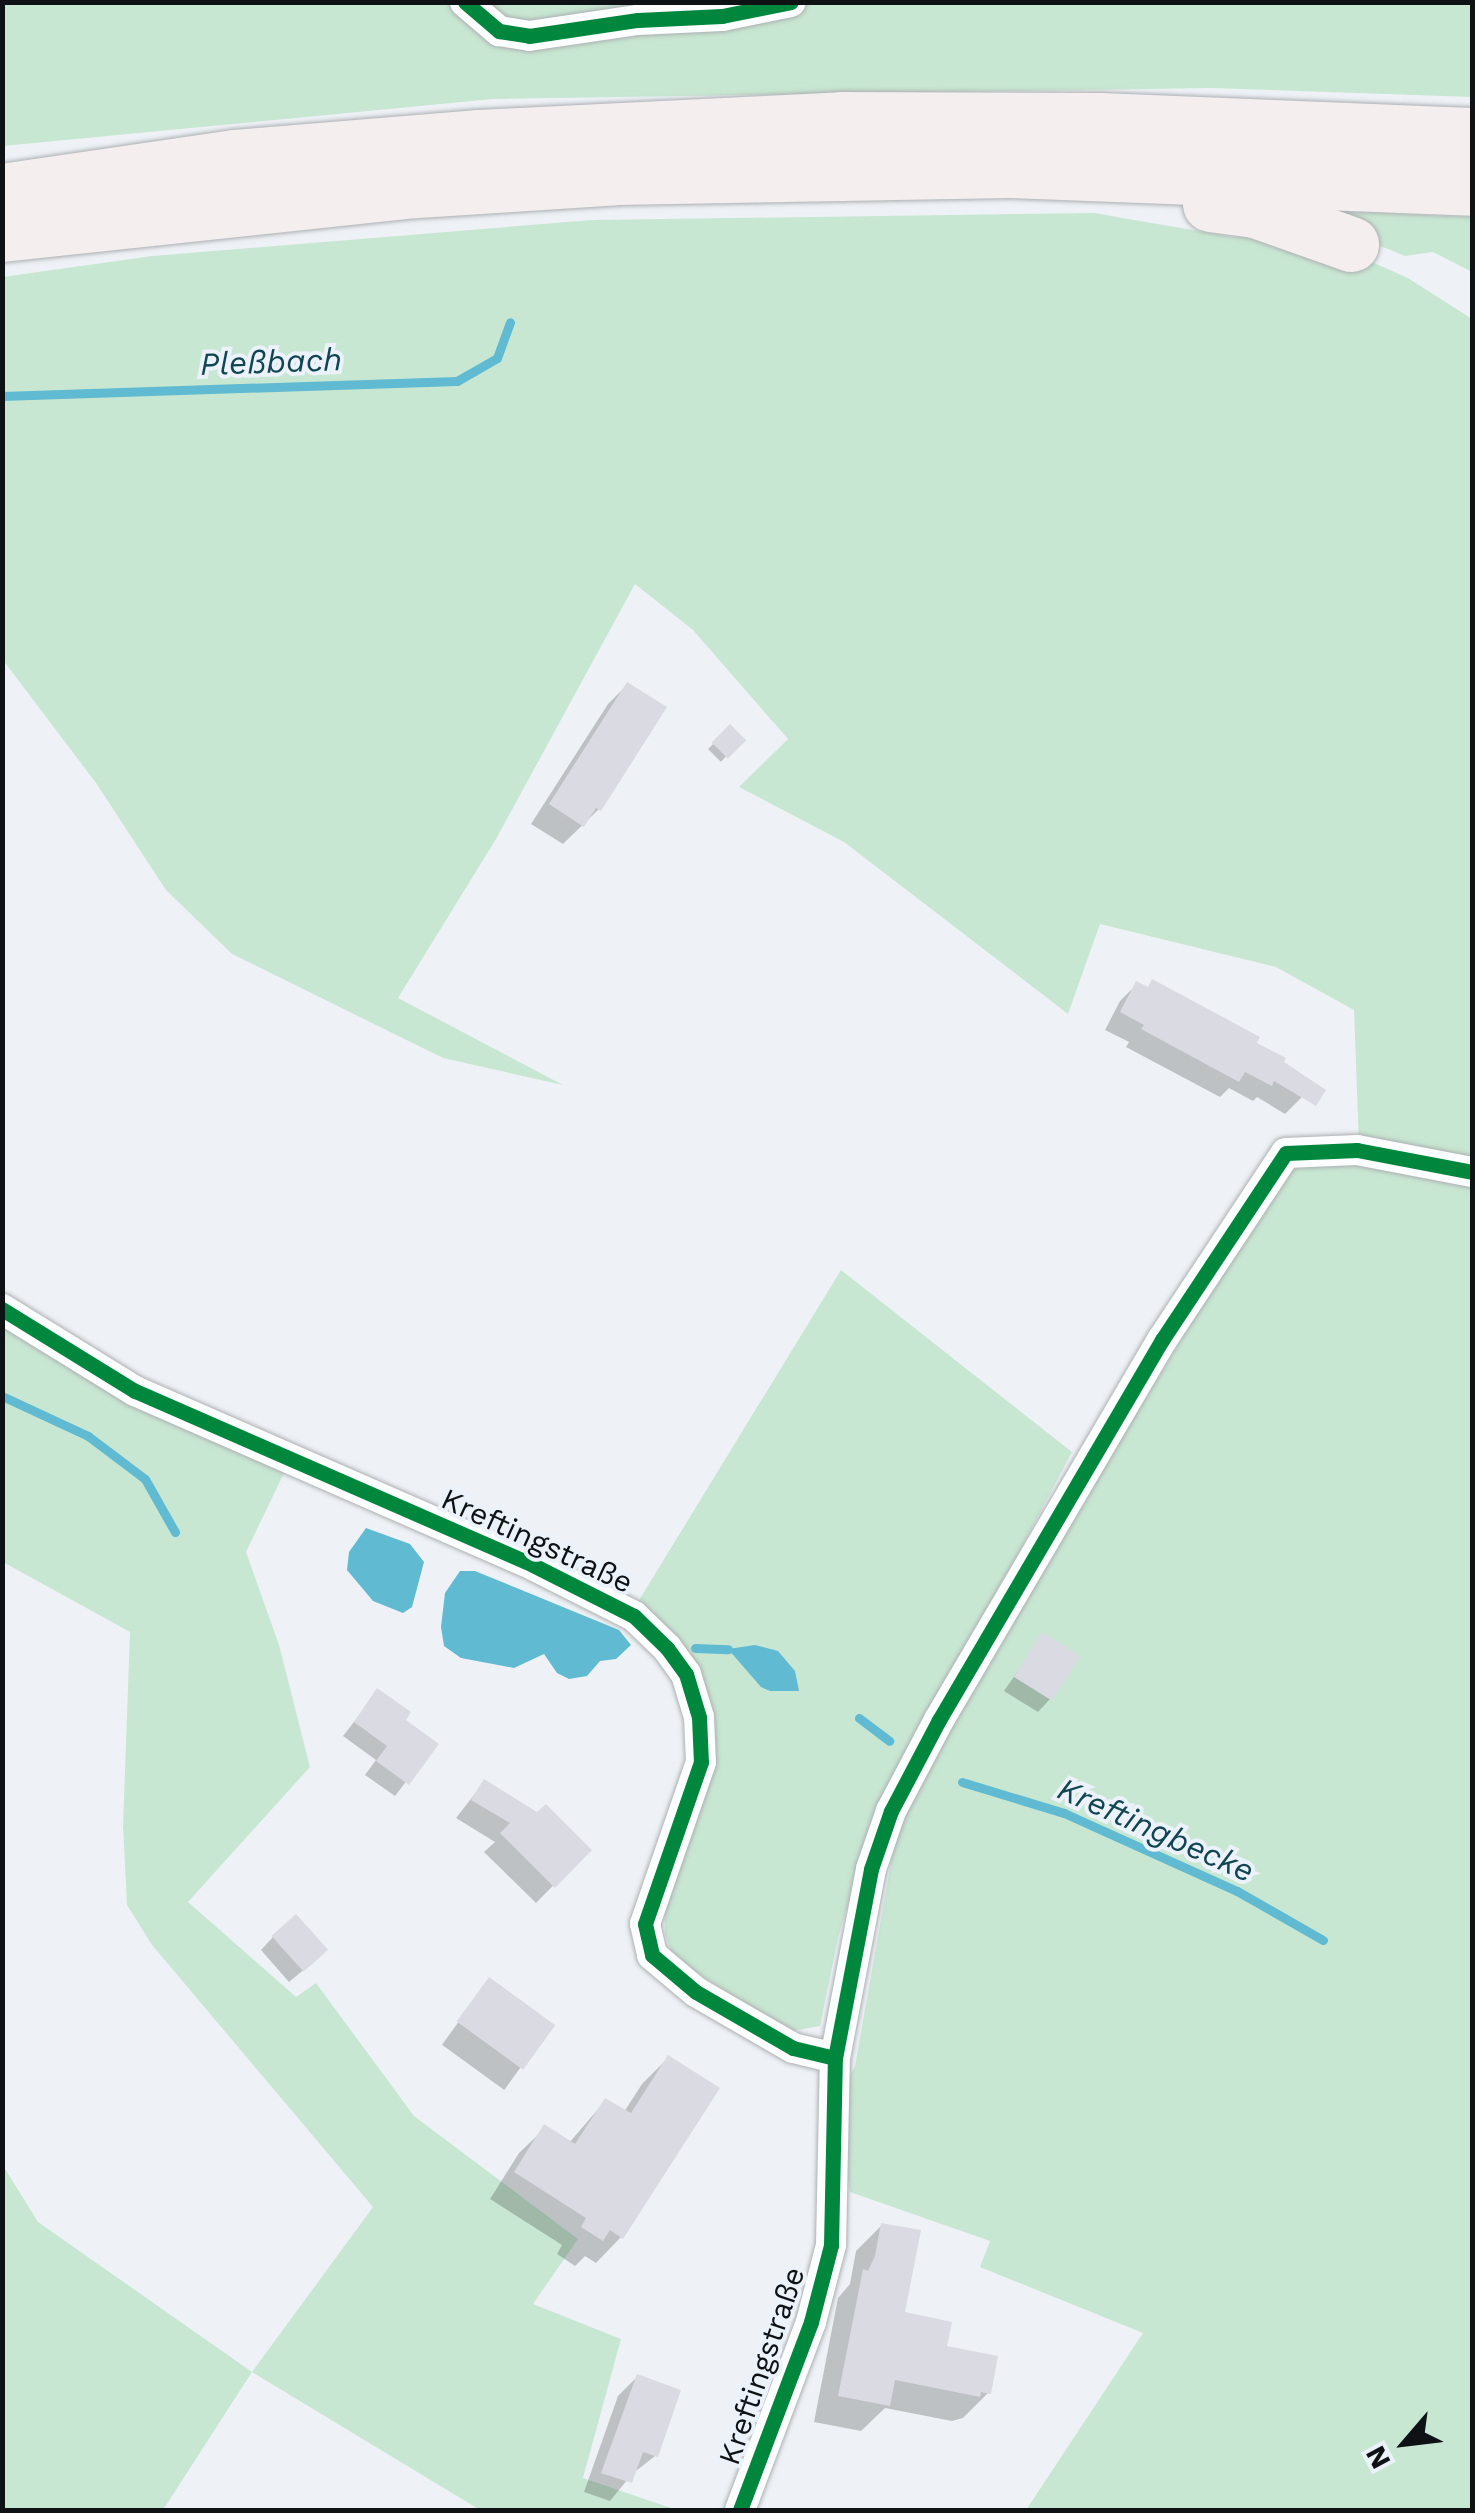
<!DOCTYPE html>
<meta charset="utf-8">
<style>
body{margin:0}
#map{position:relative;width:1475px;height:2513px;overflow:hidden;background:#eef2f6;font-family:"Work Sans",sans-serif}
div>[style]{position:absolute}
.green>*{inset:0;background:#c8e7d2}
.water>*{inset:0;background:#60bad1}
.shadow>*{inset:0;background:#0003;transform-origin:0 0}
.stream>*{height:9px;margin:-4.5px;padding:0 4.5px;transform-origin:4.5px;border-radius:4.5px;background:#60bad1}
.building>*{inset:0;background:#dadae2;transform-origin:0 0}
.roads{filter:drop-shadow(0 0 2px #adb0b3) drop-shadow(0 0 2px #adb0b3)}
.street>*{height:30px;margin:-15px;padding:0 15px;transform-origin:15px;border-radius:15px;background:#fcfdfe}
.highway>*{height:55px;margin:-27.5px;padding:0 27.5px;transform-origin:27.5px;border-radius:27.5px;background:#f4eeee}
.cycleway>*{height:15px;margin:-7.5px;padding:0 7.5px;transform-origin:7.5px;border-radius:7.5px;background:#00873e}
span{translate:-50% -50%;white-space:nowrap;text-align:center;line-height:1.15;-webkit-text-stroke:8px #ebf2f9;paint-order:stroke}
.street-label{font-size:30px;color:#0f1214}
.water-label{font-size:32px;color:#114552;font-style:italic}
.frame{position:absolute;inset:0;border:5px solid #0f1214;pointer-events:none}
.north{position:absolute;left:1355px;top:2393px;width:100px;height:100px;-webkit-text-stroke:8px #ebf2f9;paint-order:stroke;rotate:242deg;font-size:28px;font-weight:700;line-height:40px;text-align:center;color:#0f1214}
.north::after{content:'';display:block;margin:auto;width:35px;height:45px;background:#0f1214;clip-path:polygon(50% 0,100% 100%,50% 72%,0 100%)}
</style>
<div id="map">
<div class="green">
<div style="clip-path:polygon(3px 3px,1472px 3px,1472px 97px,1211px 88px,493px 99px,3px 146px)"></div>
<div style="clip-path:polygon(1290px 209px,1472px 217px,1472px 272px,1433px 252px,1405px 256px)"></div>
<div style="clip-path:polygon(1094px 213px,1233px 237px,1270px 230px,1338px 247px,1408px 278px,1472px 319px,1472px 1164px,1359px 1144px,1354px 1010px,1276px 967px,1100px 924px,1068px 1014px,844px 842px,739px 787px,788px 739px,693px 630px,635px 584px,496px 839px,398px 998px,563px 1085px,443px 1058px,232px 954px,166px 890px,96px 783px,3px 660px,3px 277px,152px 256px,592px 220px)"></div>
<div style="clip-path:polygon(1356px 1160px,1472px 1180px,1472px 2510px,1026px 2510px,1143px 2333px,980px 2267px,990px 2241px,850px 2192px,836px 2102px,855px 2066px,899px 1817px,1101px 1471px,1284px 1172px,1322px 1162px)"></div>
<div style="clip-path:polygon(841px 1270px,1072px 1452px,869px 1836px,838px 1938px,820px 2026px,787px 2032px,673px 1957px,665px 1934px,664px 1903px,705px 1720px,633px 1610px)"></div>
<div style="clip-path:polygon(3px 1319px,285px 1471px,246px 1552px,279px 1645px,310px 1767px,188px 1902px,296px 1997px,316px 1983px,414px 2116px,578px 2239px,533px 2304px,621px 2339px,583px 2478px,677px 2510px,480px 2510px,252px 2372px,163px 2510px,3px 2510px,2px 2164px,38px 2222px,252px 2372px,373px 2207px,152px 1945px,127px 1905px,123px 1826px,130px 1632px,3px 1562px)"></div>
</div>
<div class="water">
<div style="clip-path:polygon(366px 1528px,410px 1544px,424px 1562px,412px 1607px,403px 1613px,373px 1601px,347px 1570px,349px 1552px)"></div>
<div style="clip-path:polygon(460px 1571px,475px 1571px,619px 1630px,631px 1645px,616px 1659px,600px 1661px,587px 1676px,569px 1679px,557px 1673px,544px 1654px,514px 1668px,461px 1658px,444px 1646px,441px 1627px,445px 1593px)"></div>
<div style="clip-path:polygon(755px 1645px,778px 1651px,795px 1671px,799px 1691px,770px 1691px,761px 1687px,728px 1649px)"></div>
</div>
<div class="shadow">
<div style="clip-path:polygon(627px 685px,599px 809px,563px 844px,531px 824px,608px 704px)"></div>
<div style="left:730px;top:727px;width:18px;height:31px;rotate:45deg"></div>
<div style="clip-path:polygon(1137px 984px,1253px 1044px,1301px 1076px,1301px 1098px,1285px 1114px,1257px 1097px,1253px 1101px,1229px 1088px,1220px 1097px,1126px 1047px,1129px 1042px,1105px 1030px,1120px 1001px)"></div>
<div style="clip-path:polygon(1042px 1636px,1050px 1699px,1038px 1712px,1004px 1691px)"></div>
<div style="clip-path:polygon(378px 1691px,402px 1721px,435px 1744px,395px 1796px,365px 1775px,376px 1760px,343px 1736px)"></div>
<div style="clip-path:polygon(484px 1782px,588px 1850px,536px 1903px,484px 1852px,495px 1842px,456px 1818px)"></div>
<div style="clip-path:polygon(273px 1937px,312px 1963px,289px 1982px,261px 1950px)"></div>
<div style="left:489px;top:1980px;width:77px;height:80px;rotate:36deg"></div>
<div style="clip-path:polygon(668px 2058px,621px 2237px,596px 2263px,585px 2256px,575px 2266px,557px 2254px,562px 2245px,490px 2199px,519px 2153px,545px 2128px,569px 2143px,605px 2101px,624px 2112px,642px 2084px)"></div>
<div style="clip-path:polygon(882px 2225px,902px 2314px,989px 2392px,963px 2418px,952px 2421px,885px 2408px,861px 2431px,814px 2422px,838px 2298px,850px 2284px,856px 2251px)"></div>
<div style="clip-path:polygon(637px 2377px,655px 2456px,632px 2474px,610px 2501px,584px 2492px,618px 2396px)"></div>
</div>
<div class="stream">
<div style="left:2px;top:396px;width:455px;rotate:-1.9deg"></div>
<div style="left:457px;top:381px;width:46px;rotate:-29.9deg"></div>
<div style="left:497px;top:358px;width:38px;rotate:-70deg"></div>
<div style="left:2px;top:1396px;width:95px;rotate:24.9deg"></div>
<div style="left:88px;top:1436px;width:71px;rotate:37deg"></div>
<div style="left:145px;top:1479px;width:61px;rotate:60.5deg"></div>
<div style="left:695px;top:1648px;width:33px;rotate:2deg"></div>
<div style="left:859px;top:1718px;width:38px;rotate:37deg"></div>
<div style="left:962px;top:1782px;width:107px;rotate:16.9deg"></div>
<div style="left:1064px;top:1813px;width:190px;rotate:24.3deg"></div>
<div style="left:1237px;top:1891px;width:99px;rotate:29.7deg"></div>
</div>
<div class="building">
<div style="clip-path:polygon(627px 682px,667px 707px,601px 811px,596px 808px,584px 827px,549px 804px)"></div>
<div style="left:730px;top:724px;width:23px;height:26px;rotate:45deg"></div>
<div style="clip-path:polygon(1152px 979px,1260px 1037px,1257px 1043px,1286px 1058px,1284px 1062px,1326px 1090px,1316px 1106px,1274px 1081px,1272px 1086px,1245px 1072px,1239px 1082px,1141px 1029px,1144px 1025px,1120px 1012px,1136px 981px,1148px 987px)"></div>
<div style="left:1042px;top:1632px;width:45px;height:53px;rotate:32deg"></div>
<div style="clip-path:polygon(377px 1688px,411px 1712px,406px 1720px,439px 1744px,409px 1785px,376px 1761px,387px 1746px,354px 1722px)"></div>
<div style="clip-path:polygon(484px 1779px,537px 1812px,546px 1804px,592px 1850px,555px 1888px,500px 1833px,510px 1823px,471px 1800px)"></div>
<div style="left:296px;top:1914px;width:48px;height:33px;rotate:48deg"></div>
<div style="left:489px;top:1977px;width:82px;height:55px;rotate:36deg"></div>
<div style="clip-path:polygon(668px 2055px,720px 2088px,623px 2239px,610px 2230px,603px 2241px,581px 2227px,586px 2218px,514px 2172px,544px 2124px,575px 2144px,605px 2098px,631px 2113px)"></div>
<div style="clip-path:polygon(881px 2223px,921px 2230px,905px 2312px,952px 2322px,947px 2346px,998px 2356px,991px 2394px,981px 2392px,980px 2397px,895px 2380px,890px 2406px,838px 2396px,863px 2269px,868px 2271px,875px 2256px)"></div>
<div style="clip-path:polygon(637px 2374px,681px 2390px,658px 2457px,643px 2452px,632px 2483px,601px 2473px)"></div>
</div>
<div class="roads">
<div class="street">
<div style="left:465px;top:2px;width:45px;rotate:40.5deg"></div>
<div style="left:499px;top:31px;width:30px;rotate:9deg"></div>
<div style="left:529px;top:36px;width:110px;rotate:-8.4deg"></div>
<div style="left:638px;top:20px;width:84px;rotate:-2.7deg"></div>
<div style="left:722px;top:16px;width:70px;rotate:-11.5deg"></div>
<div style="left:2px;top:1309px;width:156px;rotate:31.7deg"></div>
<div style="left:135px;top:1391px;width:425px;rotate:23.6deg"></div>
<div style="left:525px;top:1561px;width:122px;rotate:26.8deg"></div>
<div style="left:634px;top:1616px;width:46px;rotate:44.1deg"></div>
<div style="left:667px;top:1648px;width:32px;rotate:54deg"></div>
<div style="left:686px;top:1674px;width:45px;rotate:73.2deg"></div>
<div style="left:699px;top:1717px;width:45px;rotate:87.5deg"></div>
<div style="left:701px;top:1762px;width:171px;rotate:109.1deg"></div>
<div style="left:645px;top:1924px;width:32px;rotate:77deg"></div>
<div style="left:652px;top:1955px;width:57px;rotate:40.1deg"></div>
<div style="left:696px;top:1992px;width:112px;rotate:30deg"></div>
<div style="left:793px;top:2048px;width:43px;rotate:13.4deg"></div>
<div style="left:740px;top:2510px;width:201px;rotate:-69.3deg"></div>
<div style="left:811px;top:2322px;width:80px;rotate:-75.4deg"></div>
<div style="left:831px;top:2245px;width:187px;rotate:-88.8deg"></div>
<div style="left:835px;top:2058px;width:192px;rotate:-79.2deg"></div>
<div style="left:871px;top:1869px;width:61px;rotate:-71deg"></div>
<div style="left:891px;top:1811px;width:103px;rotate:-62.2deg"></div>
<div style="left:939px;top:1720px;width:441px;rotate:-59.6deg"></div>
<div style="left:1162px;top:1340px;width:224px;rotate:-56.5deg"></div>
<div style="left:1286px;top:1153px;width:71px;rotate:-2.4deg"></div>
<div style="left:1357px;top:1150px;width:117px;rotate:10.8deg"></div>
</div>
<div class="highway">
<div style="left:2px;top:191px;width:235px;rotate:-8.3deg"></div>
<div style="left:235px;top:157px;width:245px;rotate:-4.7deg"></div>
<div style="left:479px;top:137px;width:363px;rotate:-2.8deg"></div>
<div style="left:842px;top:119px;width:258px;rotate:0.2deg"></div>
<div style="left:1100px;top:120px;width:372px;rotate:2.3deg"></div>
<div style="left:1210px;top:204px;width:45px;rotate:7.6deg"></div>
<div style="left:1255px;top:210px;width:102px;rotate:19.5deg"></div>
<div style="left:2px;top:234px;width:402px;rotate:-6.1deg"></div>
<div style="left:402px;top:191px;width:214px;rotate:-3.7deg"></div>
<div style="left:616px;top:177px;width:394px;rotate:-1deg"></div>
<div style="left:1010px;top:170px;width:462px;rotate:2.2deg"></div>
</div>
</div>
<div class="cycleway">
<div style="left:465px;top:2px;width:45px;rotate:40.5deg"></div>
<div style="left:499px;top:31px;width:30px;rotate:9deg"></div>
<div style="left:529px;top:36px;width:110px;rotate:-8.4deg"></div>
<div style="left:638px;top:20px;width:84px;rotate:-2.7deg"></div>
<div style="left:722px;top:16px;width:70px;rotate:-11.5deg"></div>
<div style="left:2px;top:1309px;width:156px;rotate:31.7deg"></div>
<div style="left:135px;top:1391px;width:425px;rotate:23.6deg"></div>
<div style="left:525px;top:1561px;width:122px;rotate:26.8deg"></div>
<div style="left:634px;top:1616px;width:46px;rotate:44.1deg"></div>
<div style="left:667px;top:1648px;width:32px;rotate:54deg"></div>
<div style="left:686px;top:1674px;width:45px;rotate:73.2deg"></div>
<div style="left:699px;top:1717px;width:45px;rotate:87.5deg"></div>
<div style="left:701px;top:1762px;width:171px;rotate:109.1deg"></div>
<div style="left:645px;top:1924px;width:32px;rotate:77deg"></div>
<div style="left:652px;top:1955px;width:57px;rotate:40.1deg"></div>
<div style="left:696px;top:1992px;width:112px;rotate:30deg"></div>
<div style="left:793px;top:2048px;width:43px;rotate:13.4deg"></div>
<div style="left:740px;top:2510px;width:201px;rotate:-69.3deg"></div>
<div style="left:811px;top:2322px;width:80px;rotate:-75.4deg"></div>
<div style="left:831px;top:2245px;width:187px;rotate:-88.8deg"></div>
<div style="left:835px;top:2058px;width:192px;rotate:-79.2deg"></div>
<div style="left:871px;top:1869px;width:61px;rotate:-71deg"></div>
<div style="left:891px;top:1811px;width:103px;rotate:-62.2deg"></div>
<div style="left:939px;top:1720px;width:441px;rotate:-59.6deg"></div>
<div style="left:1162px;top:1340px;width:224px;rotate:-56.5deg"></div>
<div style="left:1286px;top:1153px;width:71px;rotate:-2.4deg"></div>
<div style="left:1357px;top:1150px;width:117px;rotate:10.8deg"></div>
</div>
<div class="street-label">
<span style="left:537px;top:1541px;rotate:25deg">Kreftingstraße</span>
<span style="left:762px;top:2366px;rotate:-71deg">Kreftingstraße</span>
</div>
<div class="water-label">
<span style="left:271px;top:362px;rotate:-2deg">Pleßbach</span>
<span style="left:1156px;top:1830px;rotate:24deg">Kreftingbecke</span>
</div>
<div class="frame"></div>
<div class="north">N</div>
</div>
